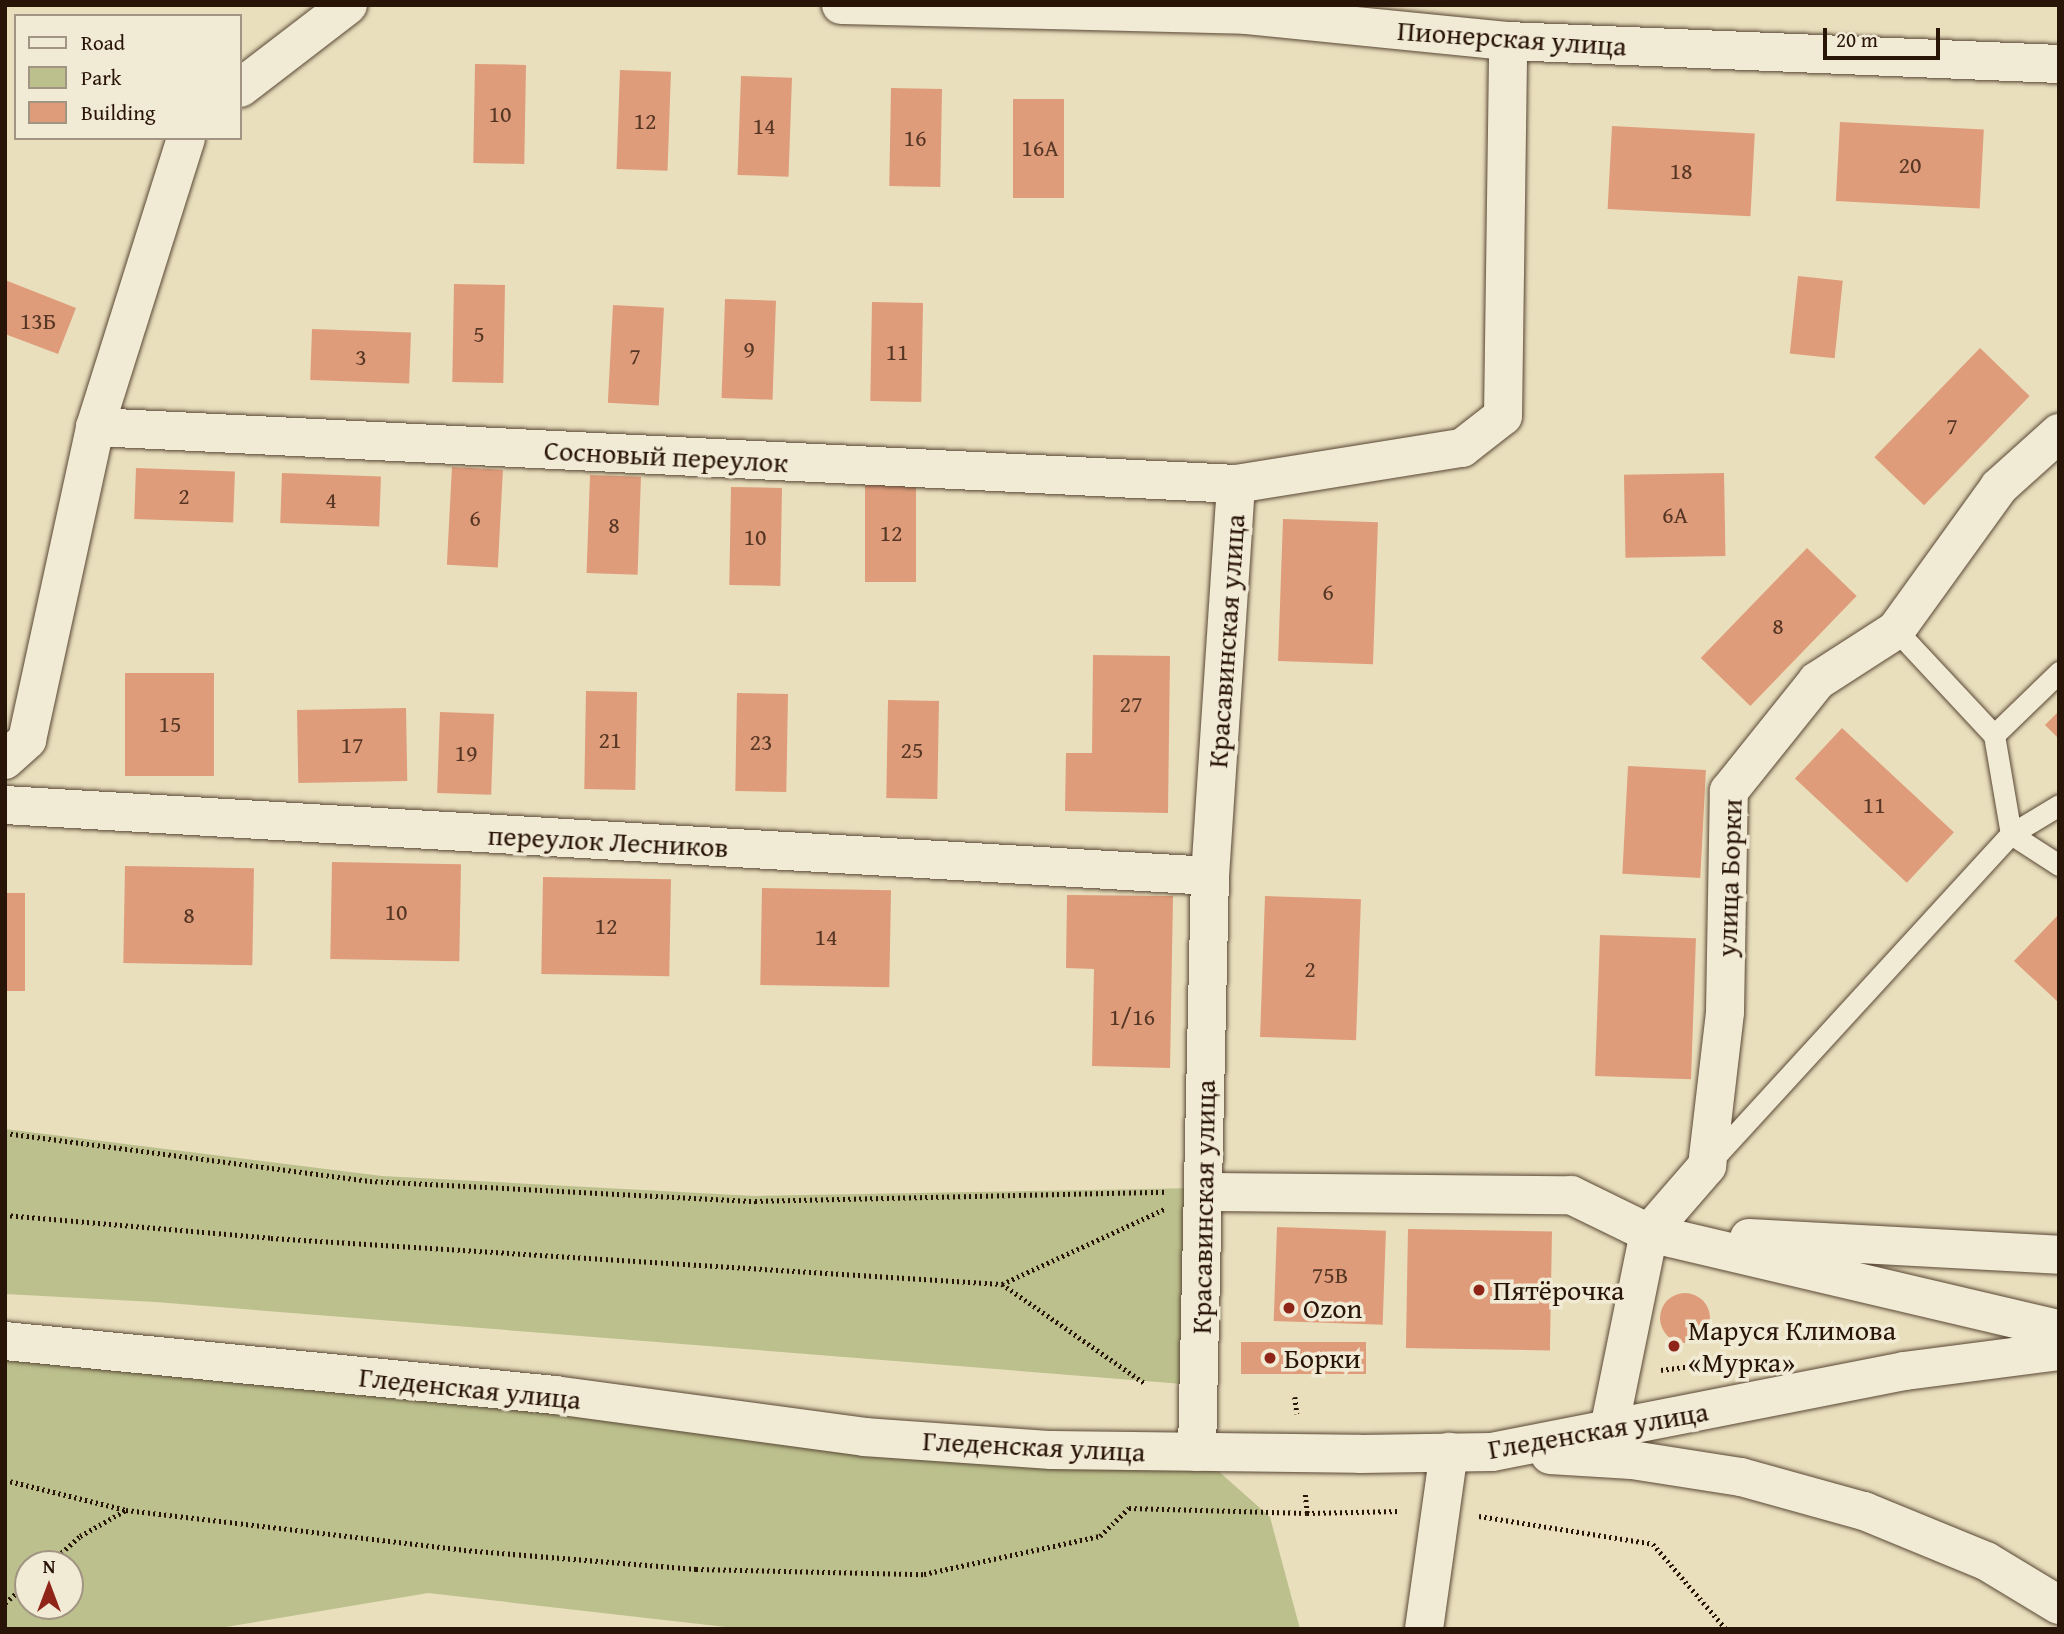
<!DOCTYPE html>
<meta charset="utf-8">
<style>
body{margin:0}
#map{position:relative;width:2064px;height:1634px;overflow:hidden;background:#e9dfbd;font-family:"Gentium Book Plus",serif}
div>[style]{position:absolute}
.green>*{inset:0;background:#bcc08d}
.building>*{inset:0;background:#df9c7a;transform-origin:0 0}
.round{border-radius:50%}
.path>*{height:4.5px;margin-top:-2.25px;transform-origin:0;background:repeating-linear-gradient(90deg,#291408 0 2px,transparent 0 5.5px)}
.roads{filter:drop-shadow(0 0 2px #594735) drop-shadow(0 0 2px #594735)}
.lane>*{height:21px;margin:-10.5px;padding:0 10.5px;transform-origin:10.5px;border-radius:10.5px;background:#f1ead4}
.street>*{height:38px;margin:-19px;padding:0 19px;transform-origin:19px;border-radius:19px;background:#f1ead4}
.secondary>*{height:38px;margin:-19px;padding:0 19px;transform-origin:19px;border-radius:19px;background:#f1ead4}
.dots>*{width:19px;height:19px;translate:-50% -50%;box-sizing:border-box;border:4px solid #f1ead4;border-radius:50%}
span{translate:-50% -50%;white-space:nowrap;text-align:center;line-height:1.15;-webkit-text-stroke:7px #f1ead4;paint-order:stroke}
.number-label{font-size:24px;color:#563624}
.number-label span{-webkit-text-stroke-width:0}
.street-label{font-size:28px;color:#291408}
.poi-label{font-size:28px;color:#291408}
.left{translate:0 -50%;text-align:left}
.frame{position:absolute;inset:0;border:7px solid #291408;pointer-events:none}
.legend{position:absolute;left:14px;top:14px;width:228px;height:126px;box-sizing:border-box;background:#f1ead4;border:2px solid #a19482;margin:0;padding:9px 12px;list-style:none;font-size:21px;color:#291408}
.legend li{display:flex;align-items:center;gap:14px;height:35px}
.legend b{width:35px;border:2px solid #a19482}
.north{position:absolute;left:14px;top:1550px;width:70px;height:70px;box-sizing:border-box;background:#f1ead4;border:2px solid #a19482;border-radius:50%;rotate:0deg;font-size:19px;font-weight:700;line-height:28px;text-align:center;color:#291408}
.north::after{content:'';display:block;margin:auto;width:24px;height:32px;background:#8f2418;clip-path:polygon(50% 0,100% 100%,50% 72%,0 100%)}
.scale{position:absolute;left:1823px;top:28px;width:117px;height:32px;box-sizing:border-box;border:4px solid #291408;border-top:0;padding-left:9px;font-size:21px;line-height:24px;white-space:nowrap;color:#291408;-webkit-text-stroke:5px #f1ead4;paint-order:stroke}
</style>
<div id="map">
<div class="green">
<div style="clip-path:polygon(5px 1129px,382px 1176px,755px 1196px,1199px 1188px,1195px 1385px,155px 1302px,5px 1294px)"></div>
<div style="clip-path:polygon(evenodd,5px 1341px,1197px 1452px,1270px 1517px,1300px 1629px,743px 1629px,428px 1593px,214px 1629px,5px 1629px,5px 1341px,28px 1564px,70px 1564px,70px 1606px,28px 1606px,28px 1564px)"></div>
</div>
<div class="building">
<div style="left:475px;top:64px;width:51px;height:99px;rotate:1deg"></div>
<div style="left:620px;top:70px;width:51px;height:99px;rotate:2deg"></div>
<div style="left:741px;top:76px;width:51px;height:99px;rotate:2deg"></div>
<div style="left:891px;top:88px;width:51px;height:98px;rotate:1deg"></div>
<div style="left:1013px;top:99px;width:51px;height:99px"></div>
<div style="left:1840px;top:122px;width:144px;height:79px;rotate:3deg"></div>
<div style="left:1612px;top:126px;width:143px;height:83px;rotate:3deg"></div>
<div style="left:1798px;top:276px;width:45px;height:78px;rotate:6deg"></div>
<div style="clip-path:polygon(5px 280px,76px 308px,58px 354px,5px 334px)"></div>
<div style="left:454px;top:284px;width:51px;height:98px;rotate:1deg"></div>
<div style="left:725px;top:299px;width:51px;height:99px;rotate:2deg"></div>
<div style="left:872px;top:302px;width:51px;height:99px;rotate:1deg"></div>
<div style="left:613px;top:305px;width:51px;height:98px;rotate:3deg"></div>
<div style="left:312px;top:329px;width:99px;height:51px;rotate:2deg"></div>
<div style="left:1980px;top:348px;width:69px;height:152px;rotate:44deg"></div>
<div style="left:452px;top:467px;width:51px;height:98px;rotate:3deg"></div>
<div style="left:136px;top:468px;width:99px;height:51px;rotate:2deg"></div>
<div style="left:282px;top:473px;width:99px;height:50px;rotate:2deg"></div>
<div style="left:1724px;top:473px;width:83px;height:100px;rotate:89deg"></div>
<div style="left:590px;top:475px;width:51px;height:98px;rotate:2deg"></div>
<div style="left:865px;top:483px;width:51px;height:99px"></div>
<div style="left:731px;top:487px;width:51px;height:98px;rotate:1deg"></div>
<div style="left:1283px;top:519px;width:95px;height:142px;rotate:2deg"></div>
<div style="left:1807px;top:548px;width:69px;height:153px;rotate:44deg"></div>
<div style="clip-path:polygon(1093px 655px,1170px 656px,1168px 813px,1065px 811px,1066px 753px,1092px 753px)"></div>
<div style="left:125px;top:673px;width:89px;height:103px"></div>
<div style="left:586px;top:691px;width:51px;height:98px;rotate:1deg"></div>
<div style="left:737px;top:693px;width:51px;height:98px;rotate:1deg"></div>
<div style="left:888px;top:700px;width:51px;height:98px;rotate:1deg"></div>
<div style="left:406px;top:708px;width:73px;height:109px;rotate:89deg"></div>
<div style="clip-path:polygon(2059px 711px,2059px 739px,2045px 725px)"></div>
<div style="left:440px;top:712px;width:54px;height:81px;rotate:2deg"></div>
<div style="left:1842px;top:728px;width:153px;height:69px;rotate:43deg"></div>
<div style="left:1628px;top:766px;width:78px;height:108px;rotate:3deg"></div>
<div style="left:332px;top:862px;width:129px;height:97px;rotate:1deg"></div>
<div style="left:125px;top:866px;width:129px;height:97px;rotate:1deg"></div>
<div style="left:543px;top:877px;width:128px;height:97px;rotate:1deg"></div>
<div style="left:762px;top:888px;width:129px;height:97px;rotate:1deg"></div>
<div style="left:5px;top:893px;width:20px;height:98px"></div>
<div style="clip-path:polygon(1067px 895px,1173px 896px,1170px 1068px,1092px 1066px,1094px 969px,1066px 968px)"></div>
<div style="left:1265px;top:896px;width:96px;height:141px;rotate:2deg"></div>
<div style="clip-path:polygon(2059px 914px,2059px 1003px,2014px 961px)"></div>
<div style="left:1600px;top:935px;width:96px;height:141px;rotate:2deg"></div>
<div style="left:1277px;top:1227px;width:109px;height:94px;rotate:2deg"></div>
<div style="left:1408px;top:1229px;width:144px;height:119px;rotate:1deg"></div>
<div class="round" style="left:1660px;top:1293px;width:50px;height:50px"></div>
<div style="left:1241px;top:1342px;width:125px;height:32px"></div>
</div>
<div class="path">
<div style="left:5px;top:1133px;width:368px;rotate:7.5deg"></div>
<div style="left:370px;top:1181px;width:386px;rotate:3deg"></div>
<div style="left:755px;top:1201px;width:411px;rotate:-1.3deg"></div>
<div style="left:5px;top:1215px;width:267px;rotate:4.9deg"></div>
<div style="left:271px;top:1238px;width:732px;rotate:3.6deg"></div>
<div style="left:1002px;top:1284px;width:175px;rotate:34.8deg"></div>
<div style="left:1002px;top:1284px;width:179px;rotate:-24.8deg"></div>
<div style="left:1661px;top:1370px;width:93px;rotate:-7.4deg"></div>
<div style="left:1295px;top:1397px;width:17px;rotate:83deg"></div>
<div style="left:5px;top:1480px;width:125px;rotate:13.9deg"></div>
<div style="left:1307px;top:1513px;width:93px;rotate:-1.2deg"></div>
<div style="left:1479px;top:1516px;width:176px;rotate:9.1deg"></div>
<div style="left:1653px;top:1544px;width:112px;rotate:49.3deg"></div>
<div style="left:49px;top:1564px;width:42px;rotate:-42.1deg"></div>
<div style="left:80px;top:1536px;width:53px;rotate:-29.5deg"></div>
<div style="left:126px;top:1510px;width:340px;rotate:6.7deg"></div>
<div style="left:464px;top:1550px;width:233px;rotate:4.7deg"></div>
<div style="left:696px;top:1569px;width:228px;rotate:1.3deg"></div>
<div style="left:924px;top:1574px;width:180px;rotate:-12.2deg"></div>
<div style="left:1100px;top:1536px;width:40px;rotate:-44deg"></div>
<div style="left:1129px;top:1508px;width:178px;rotate:1.6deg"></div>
<div style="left:1307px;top:1513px;width:20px;rotate:-96deg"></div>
<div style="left:5px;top:1603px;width:30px;rotate:-41deg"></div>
</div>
<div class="roads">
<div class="lane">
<div style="left:1896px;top:630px;width:144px;rotate:47deg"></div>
<div style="left:1994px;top:735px;width:100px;rotate:80.3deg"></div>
<div style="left:2011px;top:834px;width:57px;rotate:32.9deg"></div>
<div style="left:1994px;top:735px;width:91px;rotate:-44.1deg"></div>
<div style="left:1712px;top:1160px;width:442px;rotate:-47.5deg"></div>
<div style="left:2011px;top:834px;width:56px;rotate:-31.1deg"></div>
</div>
<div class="street">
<div style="left:841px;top:5px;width:405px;rotate:1.4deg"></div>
<div style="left:1246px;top:15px;width:263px;rotate:5.7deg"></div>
<div style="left:1508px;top:41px;width:551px;rotate:2.39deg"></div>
<div style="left:240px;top:88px;width:136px;rotate:-37.5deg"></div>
<div style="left:95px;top:427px;width:1142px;rotate:2.86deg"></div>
<div style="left:5px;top:760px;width:30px;rotate:-42deg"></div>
<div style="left:27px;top:740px;width:320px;rotate:-77.7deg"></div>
<div style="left:95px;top:427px;width:303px;rotate:-72.5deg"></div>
<div style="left:5px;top:805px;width:1207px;rotate:3.37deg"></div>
<div style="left:1203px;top:1192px;width:368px;rotate:0.5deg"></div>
<div style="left:1571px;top:1195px;width:87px;rotate:26deg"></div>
<div style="left:1649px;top:1233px;width:421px;rotate:13.2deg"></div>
<div style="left:1749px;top:1238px;width:310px;rotate:3.1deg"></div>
<div style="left:1609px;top:1429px;width:200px;rotate:-78.5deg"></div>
<div style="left:1649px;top:1233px;width:89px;rotate:-49.1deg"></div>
<div style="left:1707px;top:1166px;width:155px;rotate:-83.3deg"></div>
<div style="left:1725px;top:1012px;width:221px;rotate:-89deg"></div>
<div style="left:1729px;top:791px;width:141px;rotate:-51.3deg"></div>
<div style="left:1817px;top:681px;width:94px;rotate:-32.8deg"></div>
<div style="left:1896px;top:630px;width:176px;rotate:-54.2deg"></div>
<div style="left:1999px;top:487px;width:81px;rotate:-42deg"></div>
<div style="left:1197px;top:1452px;width:576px;rotate:-88.71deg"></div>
<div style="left:1210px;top:876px;width:393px;rotate:-86.2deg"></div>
<div style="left:1236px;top:484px;width:229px;rotate:-9.1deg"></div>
<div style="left:1462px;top:448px;width:52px;rotate:-38deg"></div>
<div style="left:1503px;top:416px;width:375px;rotate:-89.2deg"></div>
<div style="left:1424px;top:1629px;width:179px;rotate:-82deg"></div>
</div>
<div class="secondary">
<div style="left:5px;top:1341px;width:553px;rotate:5.61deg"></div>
<div style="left:555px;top:1395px;width:312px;rotate:7.7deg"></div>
<div style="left:864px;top:1437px;width:188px;rotate:4deg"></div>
<div style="left:1052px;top:1450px;width:308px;rotate:0.7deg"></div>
<div style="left:1360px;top:1454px;width:132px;rotate:-0.9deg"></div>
<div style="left:1492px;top:1452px;width:421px;rotate:-11.1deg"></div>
<div style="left:1905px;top:1371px;width:155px;rotate:-7.4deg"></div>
<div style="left:1550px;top:1455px;width:82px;rotate:3.5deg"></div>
<div style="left:1632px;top:1460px;width:110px;rotate:8.9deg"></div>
<div style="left:1741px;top:1477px;width:128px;rotate:15.5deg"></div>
<div style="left:1864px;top:1511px;width:132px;rotate:22.3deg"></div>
<div style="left:1986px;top:1561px;width:85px;rotate:31.1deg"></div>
</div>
</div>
<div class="dots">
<div style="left:1479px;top:1290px;background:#8f2418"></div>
<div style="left:1289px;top:1308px;background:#8f2418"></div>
<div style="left:1674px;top:1346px;background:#8f2418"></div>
<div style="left:1270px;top:1358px;background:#8f2418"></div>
</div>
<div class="number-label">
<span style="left:500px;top:114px">10</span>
<span style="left:645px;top:121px">12</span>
<span style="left:764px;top:126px">14</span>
<span style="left:915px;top:138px">16</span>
<span style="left:1040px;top:148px">16А</span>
<span style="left:1910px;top:165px">20</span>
<span style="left:1681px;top:171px">18</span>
<span style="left:38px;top:321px">13Б</span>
<span style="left:479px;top:334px">5</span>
<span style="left:749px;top:349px">9</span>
<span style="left:897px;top:352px">11</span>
<span style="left:635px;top:356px">7</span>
<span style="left:361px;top:357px">3</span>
<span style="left:1952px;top:426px">7</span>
<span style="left:184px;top:496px">2</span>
<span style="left:331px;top:500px">4</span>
<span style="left:1675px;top:515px">6А</span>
<span style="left:475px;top:518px">6</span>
<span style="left:614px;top:525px">8</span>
<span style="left:891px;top:533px">12</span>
<span style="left:755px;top:537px">10</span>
<span style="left:1328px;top:592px">6</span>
<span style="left:1778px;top:626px">8</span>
<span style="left:1131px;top:704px">27</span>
<span style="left:170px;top:724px">15</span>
<span style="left:610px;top:740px">21</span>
<span style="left:761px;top:742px">23</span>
<span style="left:352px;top:745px">17</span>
<span style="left:912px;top:750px">25</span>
<span style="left:466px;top:753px">19</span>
<span style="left:1874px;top:805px">11</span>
<span style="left:396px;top:912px">10</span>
<span style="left:189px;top:915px">8</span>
<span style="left:606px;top:926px">12</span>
<span style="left:826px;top:937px">14</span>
<span style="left:1310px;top:969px">2</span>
<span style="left:1132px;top:1017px">1/16</span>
<span style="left:1330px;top:1275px">75В</span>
</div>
<div class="street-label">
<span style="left:1512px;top:38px;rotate:4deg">Пионерская улица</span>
<span style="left:666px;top:456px;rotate:3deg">Сосновый переулок</span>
<span style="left:1226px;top:641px;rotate:-86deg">Красавинская улица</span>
<span style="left:608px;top:841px;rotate:3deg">переулок Лесников</span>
<span style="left:1729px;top:878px;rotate:-88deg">улица Борки</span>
<span style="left:1203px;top:1207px;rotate:-89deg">Красавинская улица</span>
<span style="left:470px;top:1388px;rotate:6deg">Гледенская улица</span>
<span style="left:1598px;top:1430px;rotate:-10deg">Гледенская улица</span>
<span style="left:1034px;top:1446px;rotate:3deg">Гледенская улица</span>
</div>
<div class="poi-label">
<span class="left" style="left:1493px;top:1290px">Пятёрочка</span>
<span class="left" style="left:1303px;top:1308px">Ozon</span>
<span class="left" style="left:1688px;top:1346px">Маруся Климова<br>«Мурка»</span>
<span class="left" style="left:1284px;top:1358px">Борки</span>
</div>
<div class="frame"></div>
<ul class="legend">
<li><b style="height:9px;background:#f1ead4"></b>Road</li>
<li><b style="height:19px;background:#bcc08d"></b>Park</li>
<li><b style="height:19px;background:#df9c7a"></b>Building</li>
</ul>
<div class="north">N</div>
<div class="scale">20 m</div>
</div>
